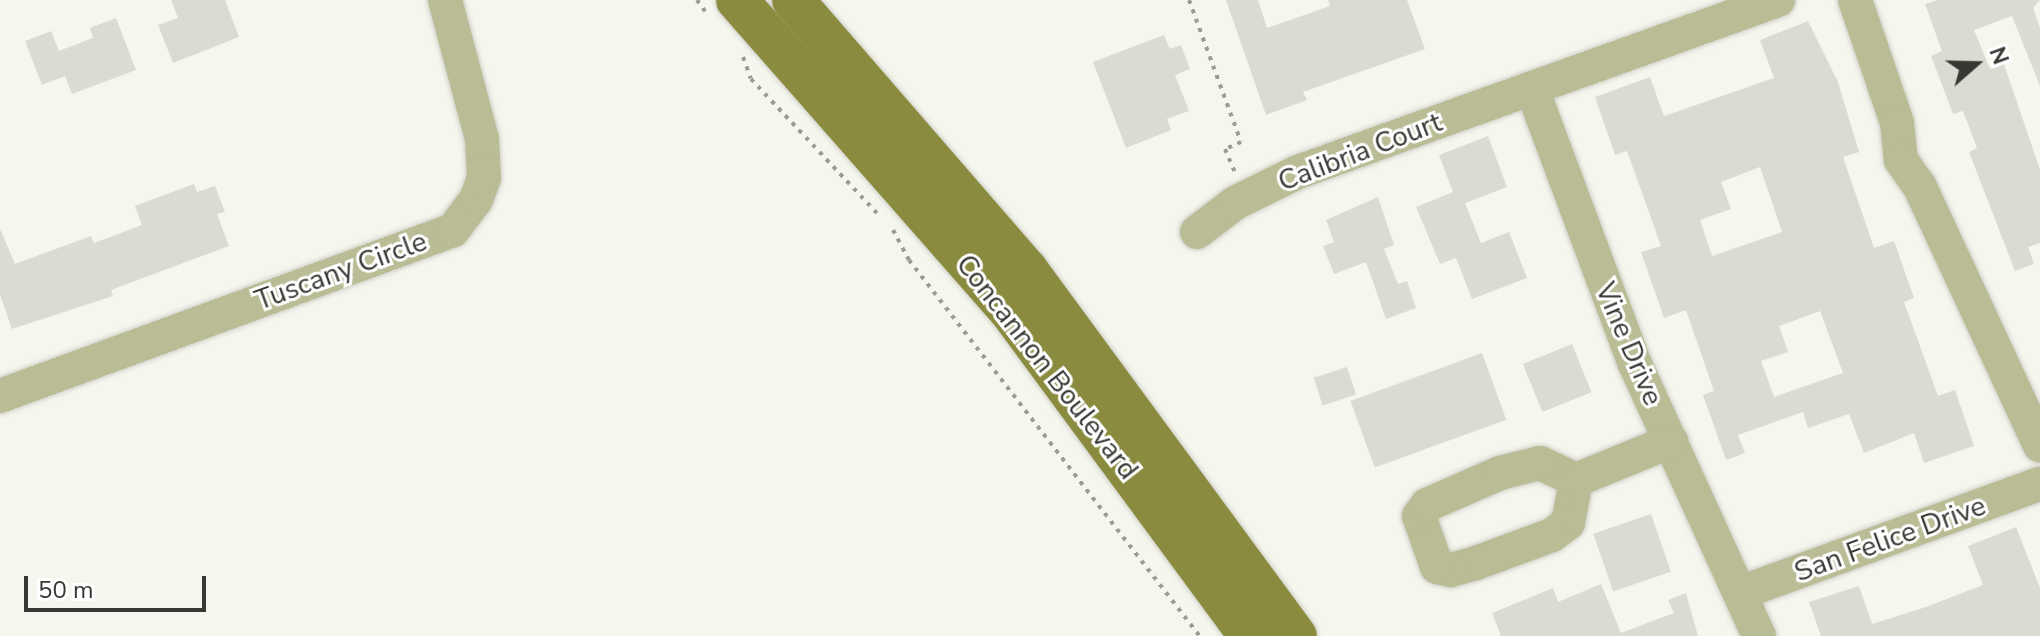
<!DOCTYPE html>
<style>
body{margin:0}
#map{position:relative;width:2040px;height:636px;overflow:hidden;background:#f5f6ed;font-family:"Nunito Sans",sans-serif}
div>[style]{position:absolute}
.building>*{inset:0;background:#dbdbd3;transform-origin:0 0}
.path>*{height:4px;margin-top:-2px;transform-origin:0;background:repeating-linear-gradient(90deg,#9b9c95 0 4px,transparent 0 10px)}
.roads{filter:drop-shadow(0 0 2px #cfd0c8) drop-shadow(0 0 2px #cfd0c8)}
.minor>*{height:34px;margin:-17px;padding:0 17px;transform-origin:17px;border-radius:17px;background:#babc95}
.major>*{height:42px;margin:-21px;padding:0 21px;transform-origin:21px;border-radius:21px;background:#8a8b3e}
span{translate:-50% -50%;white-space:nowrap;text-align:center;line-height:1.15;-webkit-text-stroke:6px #fff;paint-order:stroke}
.street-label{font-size:28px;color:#373834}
.north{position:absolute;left:1936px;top:24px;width:80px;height:80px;-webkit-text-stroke:6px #fff;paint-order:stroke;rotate:70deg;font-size:22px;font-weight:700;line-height:32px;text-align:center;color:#373834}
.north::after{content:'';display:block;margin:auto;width:28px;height:36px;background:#373834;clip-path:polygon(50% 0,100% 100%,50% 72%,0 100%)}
.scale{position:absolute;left:24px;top:576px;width:182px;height:36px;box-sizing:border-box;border:4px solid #373834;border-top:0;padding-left:10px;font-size:24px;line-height:28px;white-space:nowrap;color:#373834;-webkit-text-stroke:6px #fff;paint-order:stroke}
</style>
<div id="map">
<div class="building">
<div style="clip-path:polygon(171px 0,225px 0,239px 37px,173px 63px,158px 25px,178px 18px)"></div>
<div style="clip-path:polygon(1226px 0,1258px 0,1267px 28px,1330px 6px,1328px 0,1407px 0,1425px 49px,1303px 92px,1307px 100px,1266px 115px)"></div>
<div style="clip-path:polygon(1937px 0,2040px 0,2033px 8px,2040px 28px,2040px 86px,2012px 16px,1974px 30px,1990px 69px,2004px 64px,2040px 170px,2040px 243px,2028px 247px,2034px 264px,2015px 271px,1969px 152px,1977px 148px,1963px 111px,1953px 114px,1931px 56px,1942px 51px,1925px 4px)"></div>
<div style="clip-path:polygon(116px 18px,136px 70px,72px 94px,65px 76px,42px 85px,25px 41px,51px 31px,59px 51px,93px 38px,90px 28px)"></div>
<div style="clip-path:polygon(evenodd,1808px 21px,1838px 82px,1859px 152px,1843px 157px,1874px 248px,1894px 241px,1914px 298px,1904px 302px,1938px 396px,1955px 390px,1974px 446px,1924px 463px,1914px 433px,1864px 453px,1849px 414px,1808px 428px,1803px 412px,1738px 435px,1745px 453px,1726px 460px,1703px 395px,1714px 391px,1686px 310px,1664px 318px,1641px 252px,1661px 246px,1627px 151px,1615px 155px,1595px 97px,1650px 77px,1664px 116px,1774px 78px,1760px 40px,1808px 21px,1760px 167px,1782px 232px,1712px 256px,1700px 220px,1731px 209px,1721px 182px,1760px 167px,1808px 21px,1820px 311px,1843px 373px,1774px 397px,1761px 361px,1788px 352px,1779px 326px,1820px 311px)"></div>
<div style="clip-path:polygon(1164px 35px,1170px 49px,1181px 45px,1190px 69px,1175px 75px,1189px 111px,1167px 119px,1171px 130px,1126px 148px,1093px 62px)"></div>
<div style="clip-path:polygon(1488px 136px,1507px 187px,1465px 203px,1481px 243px,1509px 232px,1527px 278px,1472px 299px,1456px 258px,1440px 264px,1416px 207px,1453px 192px,1439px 155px)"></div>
<div style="clip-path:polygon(194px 184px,197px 192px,215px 186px,225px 212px,217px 214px,229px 246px,111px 290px,113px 296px,12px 329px,0 295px,0 229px,15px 264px,91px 236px,94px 243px,142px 225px,135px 206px)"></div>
<div style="clip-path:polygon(1378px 197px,1394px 245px,1384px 249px,1398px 284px,1407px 281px,1416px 308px,1386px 319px,1366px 262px,1334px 274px,1323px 246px,1334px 242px,1326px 220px)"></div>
<div style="left:1572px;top:344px;width:52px;height:53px;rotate:68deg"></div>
<div style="left:1482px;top:353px;width:71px;height:140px;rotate:70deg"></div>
<div style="left:1347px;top:367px;width:29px;height:35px;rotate:72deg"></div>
<div style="left:1651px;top:514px;width:61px;height:61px;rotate:71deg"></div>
<div style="clip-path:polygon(2016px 527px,2040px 588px,2040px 636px,1821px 636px,1809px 602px,1859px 586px,1872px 624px,1926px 607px,1983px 585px,1968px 546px)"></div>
<div style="clip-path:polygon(1601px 584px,1621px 633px,1674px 613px,1668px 600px,1686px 593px,1698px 636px,1501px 636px,1492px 613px,1553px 588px,1558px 602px)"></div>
</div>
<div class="path">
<div style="left:697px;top:0;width:14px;rotate:54deg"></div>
<div style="left:1189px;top:0;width:151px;rotate:69.9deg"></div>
<div style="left:1241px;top:142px;width:17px;rotate:156deg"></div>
<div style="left:1225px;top:149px;width:25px;rotate:67deg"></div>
<div style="left:743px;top:57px;width:23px;rotate:70deg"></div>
<div style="left:751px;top:79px;width:184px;rotate:46.8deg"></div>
<div style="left:893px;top:230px;width:34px;rotate:62deg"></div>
<div style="left:909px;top:260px;width:475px;rotate:52.3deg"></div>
</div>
<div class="roads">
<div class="minor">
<div style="left:1855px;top:0;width:130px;rotate:71.1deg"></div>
<div style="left:1897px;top:123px;width:37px;rotate:84deg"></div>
<div style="left:1901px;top:160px;width:33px;rotate:55deg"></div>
<div style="left:1920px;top:187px;width:285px;rotate:65.1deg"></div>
<div style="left:1532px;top:89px;width:294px;rotate:69.5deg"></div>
<div style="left:1635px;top:364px;width:299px;rotate:65.5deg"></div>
<div style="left:1197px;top:232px;width:48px;rotate:-37.3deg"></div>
<div style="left:1235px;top:203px;width:70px;rotate:-26.2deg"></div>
<div style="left:1298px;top:172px;width:510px;rotate:-19.71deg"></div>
<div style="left:0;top:396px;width:482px;rotate:-20.1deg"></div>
<div style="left:453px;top:230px;width:38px;rotate:-53deg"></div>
<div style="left:476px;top:200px;width:23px;rotate:-70deg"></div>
<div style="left:484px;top:178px;width:39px;rotate:-93deg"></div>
<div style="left:482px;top:139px;width:144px;rotate:-104.9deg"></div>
<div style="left:1540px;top:463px;width:40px;rotate:25deg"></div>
<div style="left:1576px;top:480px;width:44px;rotate:100.5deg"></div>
<div style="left:1568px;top:523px;width:20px;rotate:143deg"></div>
<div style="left:1552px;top:535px;width:81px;rotate:159.8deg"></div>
<div style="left:1476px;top:563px;width:26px;rotate:164deg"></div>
<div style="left:1451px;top:570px;width:14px;rotate:-168deg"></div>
<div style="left:1437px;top:567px;width:54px;rotate:-109.4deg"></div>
<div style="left:1419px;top:516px;width:14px;rotate:-54deg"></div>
<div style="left:1427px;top:505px;width:80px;rotate:-23.7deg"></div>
<div style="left:1500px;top:473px;width:41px;rotate:-14deg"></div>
<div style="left:1576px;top:480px;width:103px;rotate:-22.3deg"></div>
<div style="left:1740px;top:593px;width:319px;rotate:-20deg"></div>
</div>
<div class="major">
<div style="left:737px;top:0;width:410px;rotate:48.7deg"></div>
<div style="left:1008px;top:308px;width:408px;rotate:53.6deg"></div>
<div style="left:793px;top:0;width:357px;rotate:49.1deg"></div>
<div style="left:1027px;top:270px;width:454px;rotate:53.7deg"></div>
</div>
</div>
<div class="street-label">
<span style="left:1360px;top:152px;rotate:-21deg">Calibria Court</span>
<span style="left:341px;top:271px;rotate:-20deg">Tuscany Circle</span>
<span style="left:1629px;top:344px;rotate:67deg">Vine Drive</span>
<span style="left:1047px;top:367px;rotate:52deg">Concannon Boulevard</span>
<span style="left:1890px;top:539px;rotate:-20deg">San Felice Drive</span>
</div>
<div class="north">N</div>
<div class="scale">50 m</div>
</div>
